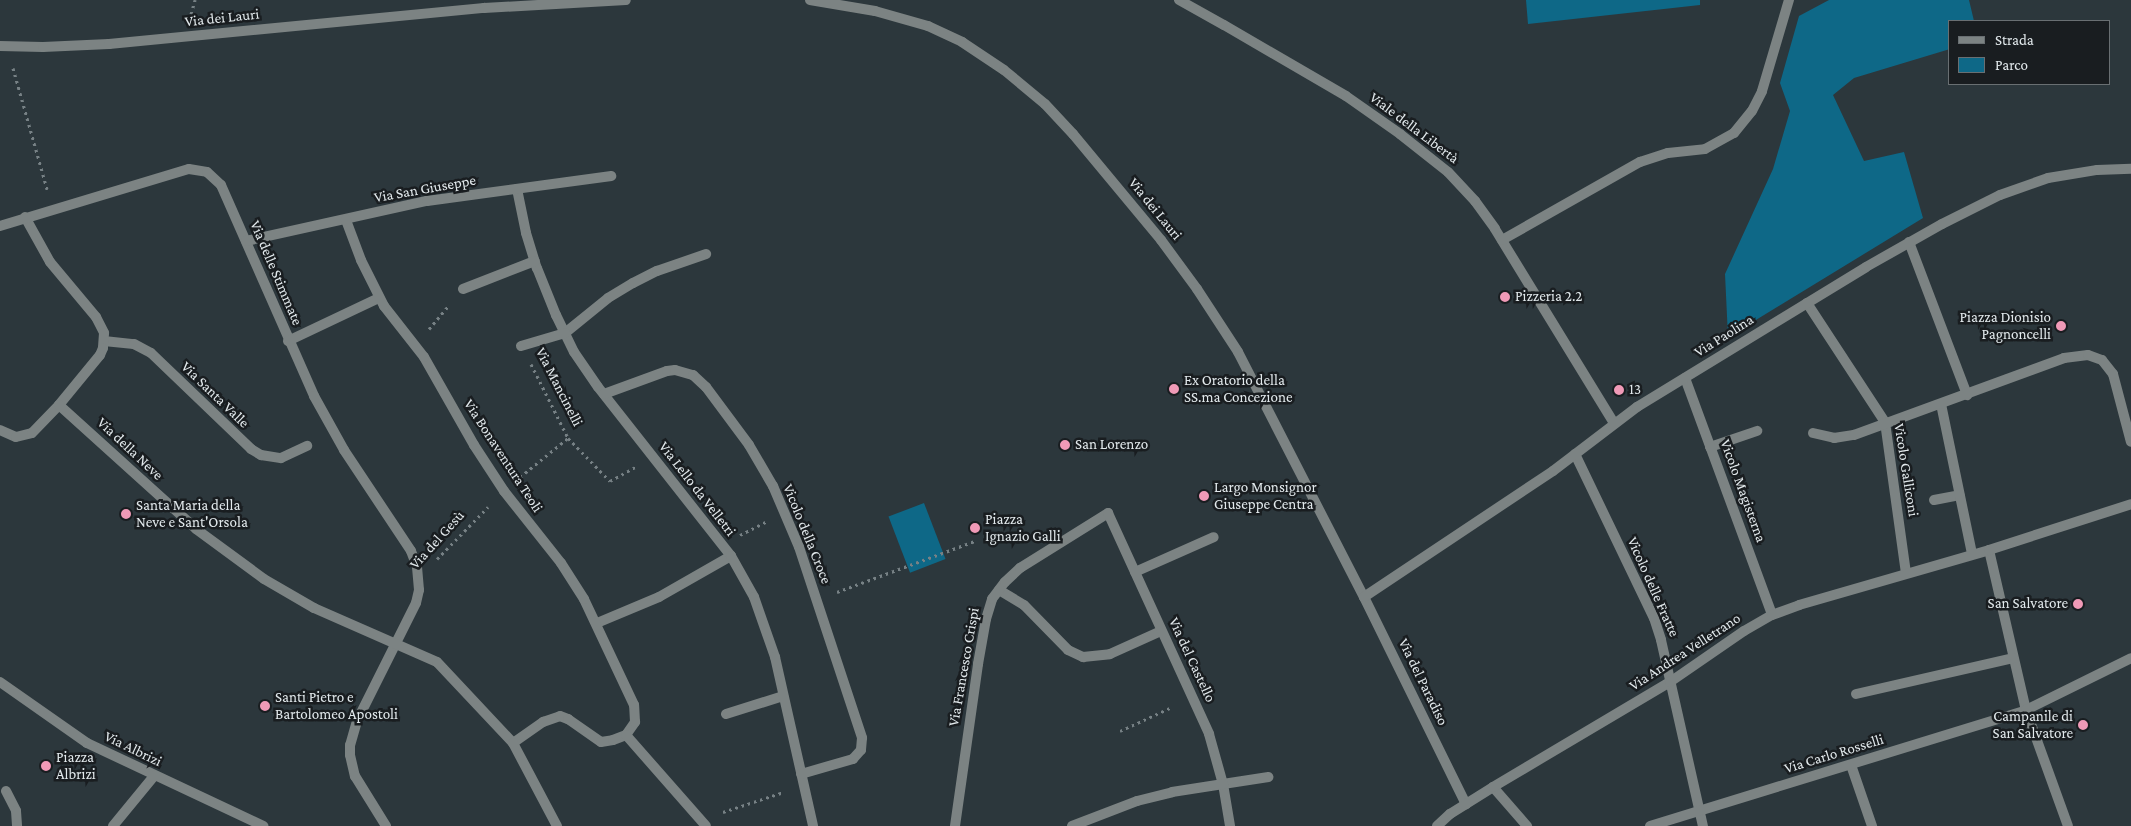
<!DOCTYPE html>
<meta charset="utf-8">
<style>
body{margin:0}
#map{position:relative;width:2131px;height:826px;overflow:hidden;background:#2c373c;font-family:"Crimson Pro",serif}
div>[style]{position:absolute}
.green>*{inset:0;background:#0e6887;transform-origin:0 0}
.path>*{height:3px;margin-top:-1.5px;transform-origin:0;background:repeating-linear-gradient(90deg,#778185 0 2.5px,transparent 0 6.5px)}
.service>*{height:10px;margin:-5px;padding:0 5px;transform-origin:5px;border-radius:5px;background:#7c8383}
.pedestrian>*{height:10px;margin:-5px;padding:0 5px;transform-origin:5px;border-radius:5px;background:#7c8383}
.minor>*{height:10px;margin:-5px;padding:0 5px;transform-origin:5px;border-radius:5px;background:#7c8383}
.dots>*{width:14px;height:14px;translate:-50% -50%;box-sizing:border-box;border:2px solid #191d20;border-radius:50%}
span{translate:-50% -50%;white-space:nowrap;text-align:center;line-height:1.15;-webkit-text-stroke:5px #191d20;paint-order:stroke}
.street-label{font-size:15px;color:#e2e9ec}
.poi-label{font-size:15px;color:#e2e9ec}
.left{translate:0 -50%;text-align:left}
.right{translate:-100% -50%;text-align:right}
.legend{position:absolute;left:1948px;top:20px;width:162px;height:65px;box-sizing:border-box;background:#191d20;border:1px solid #696f72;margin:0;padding:6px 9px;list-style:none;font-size:15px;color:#e2e9ec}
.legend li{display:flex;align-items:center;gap:10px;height:25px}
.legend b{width:25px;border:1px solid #696f72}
</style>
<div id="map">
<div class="green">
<div style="clip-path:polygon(1526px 0,1700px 0,1700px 5px,1528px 24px)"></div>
<div style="clip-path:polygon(1829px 0,1969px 0,1974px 21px,1950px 21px,1950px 49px,1854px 78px,1833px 95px,1864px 161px,1904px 152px,1923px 218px,1728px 337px,1725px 274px,1773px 169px,1790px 111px,1780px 83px,1799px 16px)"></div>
<div style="left:924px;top:503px;width:60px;height:38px;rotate:69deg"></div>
</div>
<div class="path">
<div style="left:191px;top:14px;width:15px;rotate:-74deg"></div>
<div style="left:13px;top:68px;width:126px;rotate:74.3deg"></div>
<div style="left:429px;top:329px;width:31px;rotate:-50deg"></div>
<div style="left:531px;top:364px;width:83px;rotate:63.4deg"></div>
<div style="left:568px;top:438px;width:60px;rotate:45.7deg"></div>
<div style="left:610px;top:481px;width:29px;rotate:-29deg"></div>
<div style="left:520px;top:477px;width:62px;rotate:-39.1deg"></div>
<div style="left:740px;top:535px;width:29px;rotate:-27deg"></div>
<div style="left:437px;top:559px;width:73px;rotate:-45.6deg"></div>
<div style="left:837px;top:592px;width:147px;rotate:-20.3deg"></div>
<div style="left:1120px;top:731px;width:57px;rotate:-24.8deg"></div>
<div style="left:723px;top:812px;width:64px;rotate:-18.2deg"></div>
</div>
<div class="service">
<div style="left:1179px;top:0;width:51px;rotate:29.1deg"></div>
<div style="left:565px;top:333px;width:55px;rotate:-39.1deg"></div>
<div style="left:608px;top:298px;width:29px;rotate:-31deg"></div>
<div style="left:633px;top:283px;width:27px;rotate:-27deg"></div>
<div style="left:657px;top:271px;width:52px;rotate:-19.1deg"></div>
<div style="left:104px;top:341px;width:30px;rotate:6deg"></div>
<div style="left:134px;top:344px;width:19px;rotate:28deg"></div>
<div style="left:151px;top:353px;width:139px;rotate:43.8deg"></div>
<div style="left:251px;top:449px;width:12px;rotate:31deg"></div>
<div style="left:261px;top:455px;width:20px;rotate:9deg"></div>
<div style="left:281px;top:458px;width:29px;rotate:-25deg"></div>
<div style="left:1710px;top:447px;width:50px;rotate:-18.8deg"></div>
<div style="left:1934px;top:500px;width:26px;rotate:-11deg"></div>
<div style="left:1135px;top:572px;width:86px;rotate:-23.9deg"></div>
<div style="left:726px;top:714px;width:60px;rotate:-17.5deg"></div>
<div style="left:1223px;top:784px;width:46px;rotate:-8.8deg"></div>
</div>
<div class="pedestrian">
<div style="left:597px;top:623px;width:67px;rotate:-22.8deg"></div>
<div style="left:659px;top:597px;width:83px;rotate:-29.7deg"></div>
</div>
<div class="minor">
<div style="left:810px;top:0;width:66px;rotate:9.6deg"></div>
<div style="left:875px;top:11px;width:55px;rotate:15.8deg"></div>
<div style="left:928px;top:26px;width:38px;rotate:25deg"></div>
<div style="left:962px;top:42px;width:50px;rotate:33.7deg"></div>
<div style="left:1004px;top:70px;width:53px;rotate:39.7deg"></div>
<div style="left:1045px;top:104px;width:41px;rotate:47deg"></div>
<div style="left:1073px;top:134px;width:138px;rotate:50.3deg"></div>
<div style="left:1161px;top:240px;width:61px;rotate:53.7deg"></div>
<div style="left:1197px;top:289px;width:75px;rotate:56.9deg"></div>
<div style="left:1238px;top:352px;width:276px;rotate:62.8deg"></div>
<div style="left:1364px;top:597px;width:231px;rotate:63.8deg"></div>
<div style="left:1224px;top:25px;width:141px;rotate:30.2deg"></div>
<div style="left:1346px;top:96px;width:66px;rotate:35.1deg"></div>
<div style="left:1400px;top:134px;width:61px;rotate:38.4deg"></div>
<div style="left:1448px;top:172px;width:40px;rotate:47deg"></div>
<div style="left:1475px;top:201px;width:34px;rotate:54deg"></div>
<div style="left:1495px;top:229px;width:228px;rotate:58.5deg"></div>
<div style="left:0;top:46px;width:43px;rotate:1.3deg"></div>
<div style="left:43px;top:47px;width:66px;rotate:-2.6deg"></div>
<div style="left:109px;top:44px;width:377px;rotate:-5.5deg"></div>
<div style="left:484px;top:8px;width:142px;rotate:-3.2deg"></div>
<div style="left:517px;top:189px;width:45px;rotate:78.4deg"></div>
<div style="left:526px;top:233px;width:37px;rotate:73deg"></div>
<div style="left:537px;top:268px;width:51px;rotate:68deg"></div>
<div style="left:556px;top:315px;width:41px;rotate:64.1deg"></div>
<div style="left:574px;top:352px;width:42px;rotate:55.6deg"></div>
<div style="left:598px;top:387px;width:215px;rotate:51.8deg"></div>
<div style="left:731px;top:556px;width:47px;rotate:60.7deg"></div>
<div style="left:754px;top:597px;width:64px;rotate:70.7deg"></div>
<div style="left:775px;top:657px;width:173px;rotate:77.3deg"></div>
<div style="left:25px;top:217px;width:51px;rotate:60.9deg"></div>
<div style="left:50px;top:262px;width:72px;rotate:50.1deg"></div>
<div style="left:96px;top:317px;width:18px;rotate:63deg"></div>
<div style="left:104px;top:333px;width:15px;rotate:94deg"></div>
<div style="left:103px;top:348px;width:8px;rotate:113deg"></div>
<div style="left:100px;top:355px;width:65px;rotate:129.4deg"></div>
<div style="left:0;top:226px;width:197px;rotate:-16.8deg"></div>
<div style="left:189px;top:169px;width:18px;rotate:9deg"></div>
<div style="left:207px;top:172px;width:19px;rotate:43deg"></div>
<div style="left:221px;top:185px;width:231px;rotate:66.2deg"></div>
<div style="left:314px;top:396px;width:62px;rotate:60.9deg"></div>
<div style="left:344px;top:450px;width:121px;rotate:56.4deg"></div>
<div style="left:411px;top:551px;width:17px;rotate:69deg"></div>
<div style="left:417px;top:567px;width:23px;rotate:85deg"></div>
<div style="left:419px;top:590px;width:13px;rotate:103deg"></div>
<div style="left:416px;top:603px;width:132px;rotate:116.6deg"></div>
<div style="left:357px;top:721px;width:25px;rotate:106deg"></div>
<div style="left:350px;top:745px;width:10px;rotate:90deg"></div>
<div style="left:350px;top:755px;width:22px;rotate:77deg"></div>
<div style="left:355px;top:776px;width:59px;rotate:58.2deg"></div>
<div style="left:1502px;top:240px;width:159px;rotate:-29.5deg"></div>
<div style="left:1640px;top:162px;width:29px;rotate:-18deg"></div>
<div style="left:1668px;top:153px;width:37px;rotate:-6deg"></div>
<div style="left:1705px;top:149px;width:33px;rotate:-29deg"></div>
<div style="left:1734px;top:133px;width:28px;rotate:-51deg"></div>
<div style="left:1752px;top:111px;width:22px;rotate:-63deg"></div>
<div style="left:1762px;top:91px;width:95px;rotate:-73.5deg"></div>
<div style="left:246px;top:241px;width:185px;rotate:-12.5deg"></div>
<div style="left:427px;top:201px;width:186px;rotate:-7.7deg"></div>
<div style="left:1909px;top:242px;width:164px;rotate:69.2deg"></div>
<div style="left:463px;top:289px;width:77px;rotate:-21.3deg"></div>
<div style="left:1807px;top:303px;width:142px;rotate:56.8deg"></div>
<div style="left:1885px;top:422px;width:152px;rotate:82.1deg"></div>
<div style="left:288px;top:341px;width:101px;rotate:-25.3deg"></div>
<div style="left:521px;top:346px;width:46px;rotate:-16.5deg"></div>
<div style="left:1685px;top:378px;width:252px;rotate:69.8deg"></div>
<div style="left:604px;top:394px;width:67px;rotate:-20.1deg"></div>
<div style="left:667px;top:371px;width:8px;rotate:-7deg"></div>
<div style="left:675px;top:370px;width:19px;rotate:16deg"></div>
<div style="left:693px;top:375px;width:18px;rotate:43deg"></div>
<div style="left:706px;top:387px;width:72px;rotate:53.4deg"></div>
<div style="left:749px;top:445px;width:48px;rotate:59.7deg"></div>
<div style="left:773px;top:486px;width:66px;rotate:66.9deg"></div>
<div style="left:799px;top:547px;width:201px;rotate:71.7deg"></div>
<div style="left:862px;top:738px;width:12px;rotate:95deg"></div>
<div style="left:861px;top:750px;width:12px;rotate:132deg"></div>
<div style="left:853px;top:759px;width:54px;rotate:163.9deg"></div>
<div style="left:1941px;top:404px;width:153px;rotate:78.3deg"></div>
<div style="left:0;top:430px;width:17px;rotate:24deg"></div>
<div style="left:16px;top:437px;width:16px;rotate:-14deg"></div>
<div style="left:32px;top:433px;width:39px;rotate:-46deg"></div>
<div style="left:59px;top:405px;width:185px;rotate:42.1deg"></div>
<div style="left:196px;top:529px;width:84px;rotate:36.3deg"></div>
<div style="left:264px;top:579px;width:58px;rotate:30.1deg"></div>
<div style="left:314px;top:608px;width:134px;rotate:23.7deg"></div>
<div style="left:437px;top:662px;width:111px;rotate:46.8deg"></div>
<div style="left:513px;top:743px;width:37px;rotate:-35deg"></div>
<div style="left:543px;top:722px;width:18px;rotate:-19deg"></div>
<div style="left:560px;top:716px;width:9px;rotate:21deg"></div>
<div style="left:568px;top:719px;width:40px;rotate:34.9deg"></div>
<div style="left:601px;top:742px;width:12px;rotate:-9deg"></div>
<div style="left:613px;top:740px;width:14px;rotate:-21deg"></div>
<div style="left:626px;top:735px;width:16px;rotate:-55deg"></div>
<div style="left:635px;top:722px;width:17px;rotate:-93deg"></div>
<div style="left:634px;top:705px;width:117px;rotate:-115.3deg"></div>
<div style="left:584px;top:599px;width:43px;rotate:-122.6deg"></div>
<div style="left:561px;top:563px;width:92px;rotate:-128.4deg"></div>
<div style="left:504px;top:491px;width:55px;rotate:-123.1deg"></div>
<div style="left:474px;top:445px;width:101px;rotate:-119.6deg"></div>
<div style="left:424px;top:357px;width:65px;rotate:-128.1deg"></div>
<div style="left:384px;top:306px;width:51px;rotate:-116.6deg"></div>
<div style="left:361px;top:260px;width:43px;rotate:-110.6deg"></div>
<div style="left:1813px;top:433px;width:22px;rotate:13deg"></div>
<div style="left:1834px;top:438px;width:20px;rotate:-9deg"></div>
<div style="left:1854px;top:435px;width:224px;rotate:-20.1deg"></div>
<div style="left:2064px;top:358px;width:24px;rotate:-7deg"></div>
<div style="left:2088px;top:355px;width:15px;rotate:20deg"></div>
<div style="left:2102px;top:360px;width:18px;rotate:52deg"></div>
<div style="left:2113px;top:374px;width:70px;rotate:75.2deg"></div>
<div style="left:1575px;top:454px;width:182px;rotate:64.3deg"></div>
<div style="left:1654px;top:618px;width:23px;rotate:72deg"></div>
<div style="left:1661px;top:640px;width:191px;rotate:77.3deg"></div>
<div style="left:1989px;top:550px;width:164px;rotate:77deg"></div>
<div style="left:2026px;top:710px;width:123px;rotate:70.1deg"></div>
<div style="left:999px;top:590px;width:29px;rotate:31deg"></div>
<div style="left:1024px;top:605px;width:63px;rotate:45.6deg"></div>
<div style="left:1068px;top:650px;width:17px;rotate:25deg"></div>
<div style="left:1083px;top:657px;width:27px;rotate:-6deg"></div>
<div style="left:1110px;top:654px;width:56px;rotate:-24.3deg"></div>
<div style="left:1364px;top:597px;width:227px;rotate:-33.7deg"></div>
<div style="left:1553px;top:471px;width:106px;rotate:-37.3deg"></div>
<div style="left:1637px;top:407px;width:268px;rotate:-31.4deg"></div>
<div style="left:1866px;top:267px;width:87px;rotate:-29.5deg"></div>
<div style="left:1942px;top:224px;width:65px;rotate:-26.6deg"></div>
<div style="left:2000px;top:195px;width:51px;rotate:-19.5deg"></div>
<div style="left:2048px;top:178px;width:50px;rotate:-9.3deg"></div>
<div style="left:2097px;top:170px;width:34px;rotate:-2deg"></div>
<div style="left:0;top:682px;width:106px;rotate:35deg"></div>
<div style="left:87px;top:743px;width:195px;rotate:25.2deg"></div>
<div style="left:1856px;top:694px;width:161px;rotate:-12.9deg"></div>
<div style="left:626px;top:735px;width:121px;rotate:48.7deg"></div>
<div style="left:513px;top:743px;width:94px;rotate:62.1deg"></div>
<div style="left:1851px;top:765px;width:65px;rotate:71deg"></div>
<div style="left:1493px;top:787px;width:52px;rotate:48.9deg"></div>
<div style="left:6px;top:791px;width:22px;rotate:63deg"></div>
<div style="left:16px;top:811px;width:15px;rotate:86deg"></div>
<div style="left:113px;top:826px;width:65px;rotate:-50.6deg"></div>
<div style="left:955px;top:826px;width:164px;rotate:-81.9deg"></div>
<div style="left:978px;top:664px;width:46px;rotate:-79.9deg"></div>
<div style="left:986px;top:619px;width:21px;rotate:-73deg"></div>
<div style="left:992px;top:599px;width:21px;rotate:-53deg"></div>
<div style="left:1005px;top:582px;width:21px;rotate:-43deg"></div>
<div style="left:1020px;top:568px;width:104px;rotate:-32deg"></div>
<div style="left:1108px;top:513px;width:243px;rotate:65.4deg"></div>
<div style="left:1209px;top:734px;width:52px;rotate:74.4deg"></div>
<div style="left:1223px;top:784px;width:43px;rotate:80.5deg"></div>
<div style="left:1072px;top:826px;width:70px;rotate:-21deg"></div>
<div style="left:1137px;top:801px;width:36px;rotate:-14deg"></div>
<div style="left:1172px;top:792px;width:52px;rotate:-8.9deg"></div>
<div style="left:1437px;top:826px;width:18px;rotate:-43deg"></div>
<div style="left:1450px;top:814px;width:51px;rotate:-32.1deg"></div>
<div style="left:1493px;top:787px;width:206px;rotate:-30.7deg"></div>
<div style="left:1670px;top:682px;width:90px;rotate:-34.6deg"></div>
<div style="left:1744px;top:631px;width:32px;rotate:-30deg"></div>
<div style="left:1772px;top:615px;width:29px;rotate:-20deg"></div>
<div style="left:1799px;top:605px;width:198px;rotate:-16.1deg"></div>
<div style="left:1989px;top:550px;width:149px;rotate:-17.9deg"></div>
<div style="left:1650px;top:826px;width:393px;rotate:-17.1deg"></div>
<div style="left:2026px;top:710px;width:117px;rotate:-26.3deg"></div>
</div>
<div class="dots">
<div style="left:1505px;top:297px;background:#f09ab7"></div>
<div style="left:2061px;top:326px;background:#f09ab7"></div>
<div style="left:1174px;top:389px;background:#f09ab7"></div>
<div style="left:1619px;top:390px;background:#f09ab7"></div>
<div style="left:1065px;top:445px;background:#f09ab7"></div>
<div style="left:1204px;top:496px;background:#f09ab7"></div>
<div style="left:126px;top:514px;background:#f09ab7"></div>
<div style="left:975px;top:528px;background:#f09ab7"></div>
<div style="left:2078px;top:604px;background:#f09ab7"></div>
<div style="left:265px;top:706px;background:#f09ab7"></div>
<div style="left:2083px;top:725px;background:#f09ab7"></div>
<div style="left:46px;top:766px;background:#f09ab7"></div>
</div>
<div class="street-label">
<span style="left:222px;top:18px;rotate:-6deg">Via dei Lauri</span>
<span style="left:1414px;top:128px;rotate:37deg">Viale della Libertà</span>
<span style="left:425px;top:189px;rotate:-10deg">Via San Giuseppe</span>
<span style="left:1155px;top:209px;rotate:51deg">Via dei Lauri</span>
<span style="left:276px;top:273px;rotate:67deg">Via delle Stimmate</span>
<span style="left:1724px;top:336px;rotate:-32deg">Via Paolina</span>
<span style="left:559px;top:387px;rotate:63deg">Via Mancinelli</span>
<span style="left:215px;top:395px;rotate:44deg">Via Santa Valle</span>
<span style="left:130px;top:449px;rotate:43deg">Via della Neve</span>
<span style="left:503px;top:456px;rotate:57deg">Via Bonaventura Teoli</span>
<span style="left:1906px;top:470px;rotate:81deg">Vicolo Galliconi</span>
<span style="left:697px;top:489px;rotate:52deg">Via Lello da Velletri</span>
<span style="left:1743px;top:491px;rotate:70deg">Vicolo Magisterna</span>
<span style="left:807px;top:534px;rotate:68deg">Vicolo della Croce</span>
<span style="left:437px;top:540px;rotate:-48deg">Via del Gesù</span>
<span style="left:1653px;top:587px;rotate:66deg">Vicolo delle Fratte</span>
<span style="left:1685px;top:652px;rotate:-33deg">Via Andrea Velletrano</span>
<span style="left:1192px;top:660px;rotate:65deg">Via del Castello</span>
<span style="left:964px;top:667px;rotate:-80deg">Via Francesco Crispi</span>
<span style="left:1423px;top:682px;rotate:64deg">Via del Paradiso</span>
<span style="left:133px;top:749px;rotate:26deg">Via Albrizi</span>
<span style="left:1834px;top:754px;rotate:-17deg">Via Carlo Rosselli</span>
</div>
<div class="poi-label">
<span class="left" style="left:1515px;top:297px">Pizzeria 2.2</span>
<span class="right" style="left:2051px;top:326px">Piazza Dionisio<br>Pagnoncelli</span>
<span class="left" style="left:1184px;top:389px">Ex Oratorio della<br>SS.ma Concezione</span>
<span class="left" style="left:1629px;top:390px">13</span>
<span class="left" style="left:1075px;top:445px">San Lorenzo</span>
<span class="left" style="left:1214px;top:496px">Largo Monsignor<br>Giuseppe Centra</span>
<span class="left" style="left:136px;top:514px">Santa Maria della<br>Neve e Sant'Orsola</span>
<span class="left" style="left:985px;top:528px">Piazza<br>Ignazio Galli</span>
<span class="right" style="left:2068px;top:604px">San Salvatore</span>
<span class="left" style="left:275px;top:706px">Santi Pietro e<br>Bartolomeo Apostoli</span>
<span class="right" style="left:2073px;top:725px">Campanile di<br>San Salvatore</span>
<span class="left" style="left:56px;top:766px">Piazza<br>Albrizi</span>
</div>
<ul class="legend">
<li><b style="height:6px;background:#7c8383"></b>Strada</li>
<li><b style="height:14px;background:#0e6887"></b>Parco</li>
</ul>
</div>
